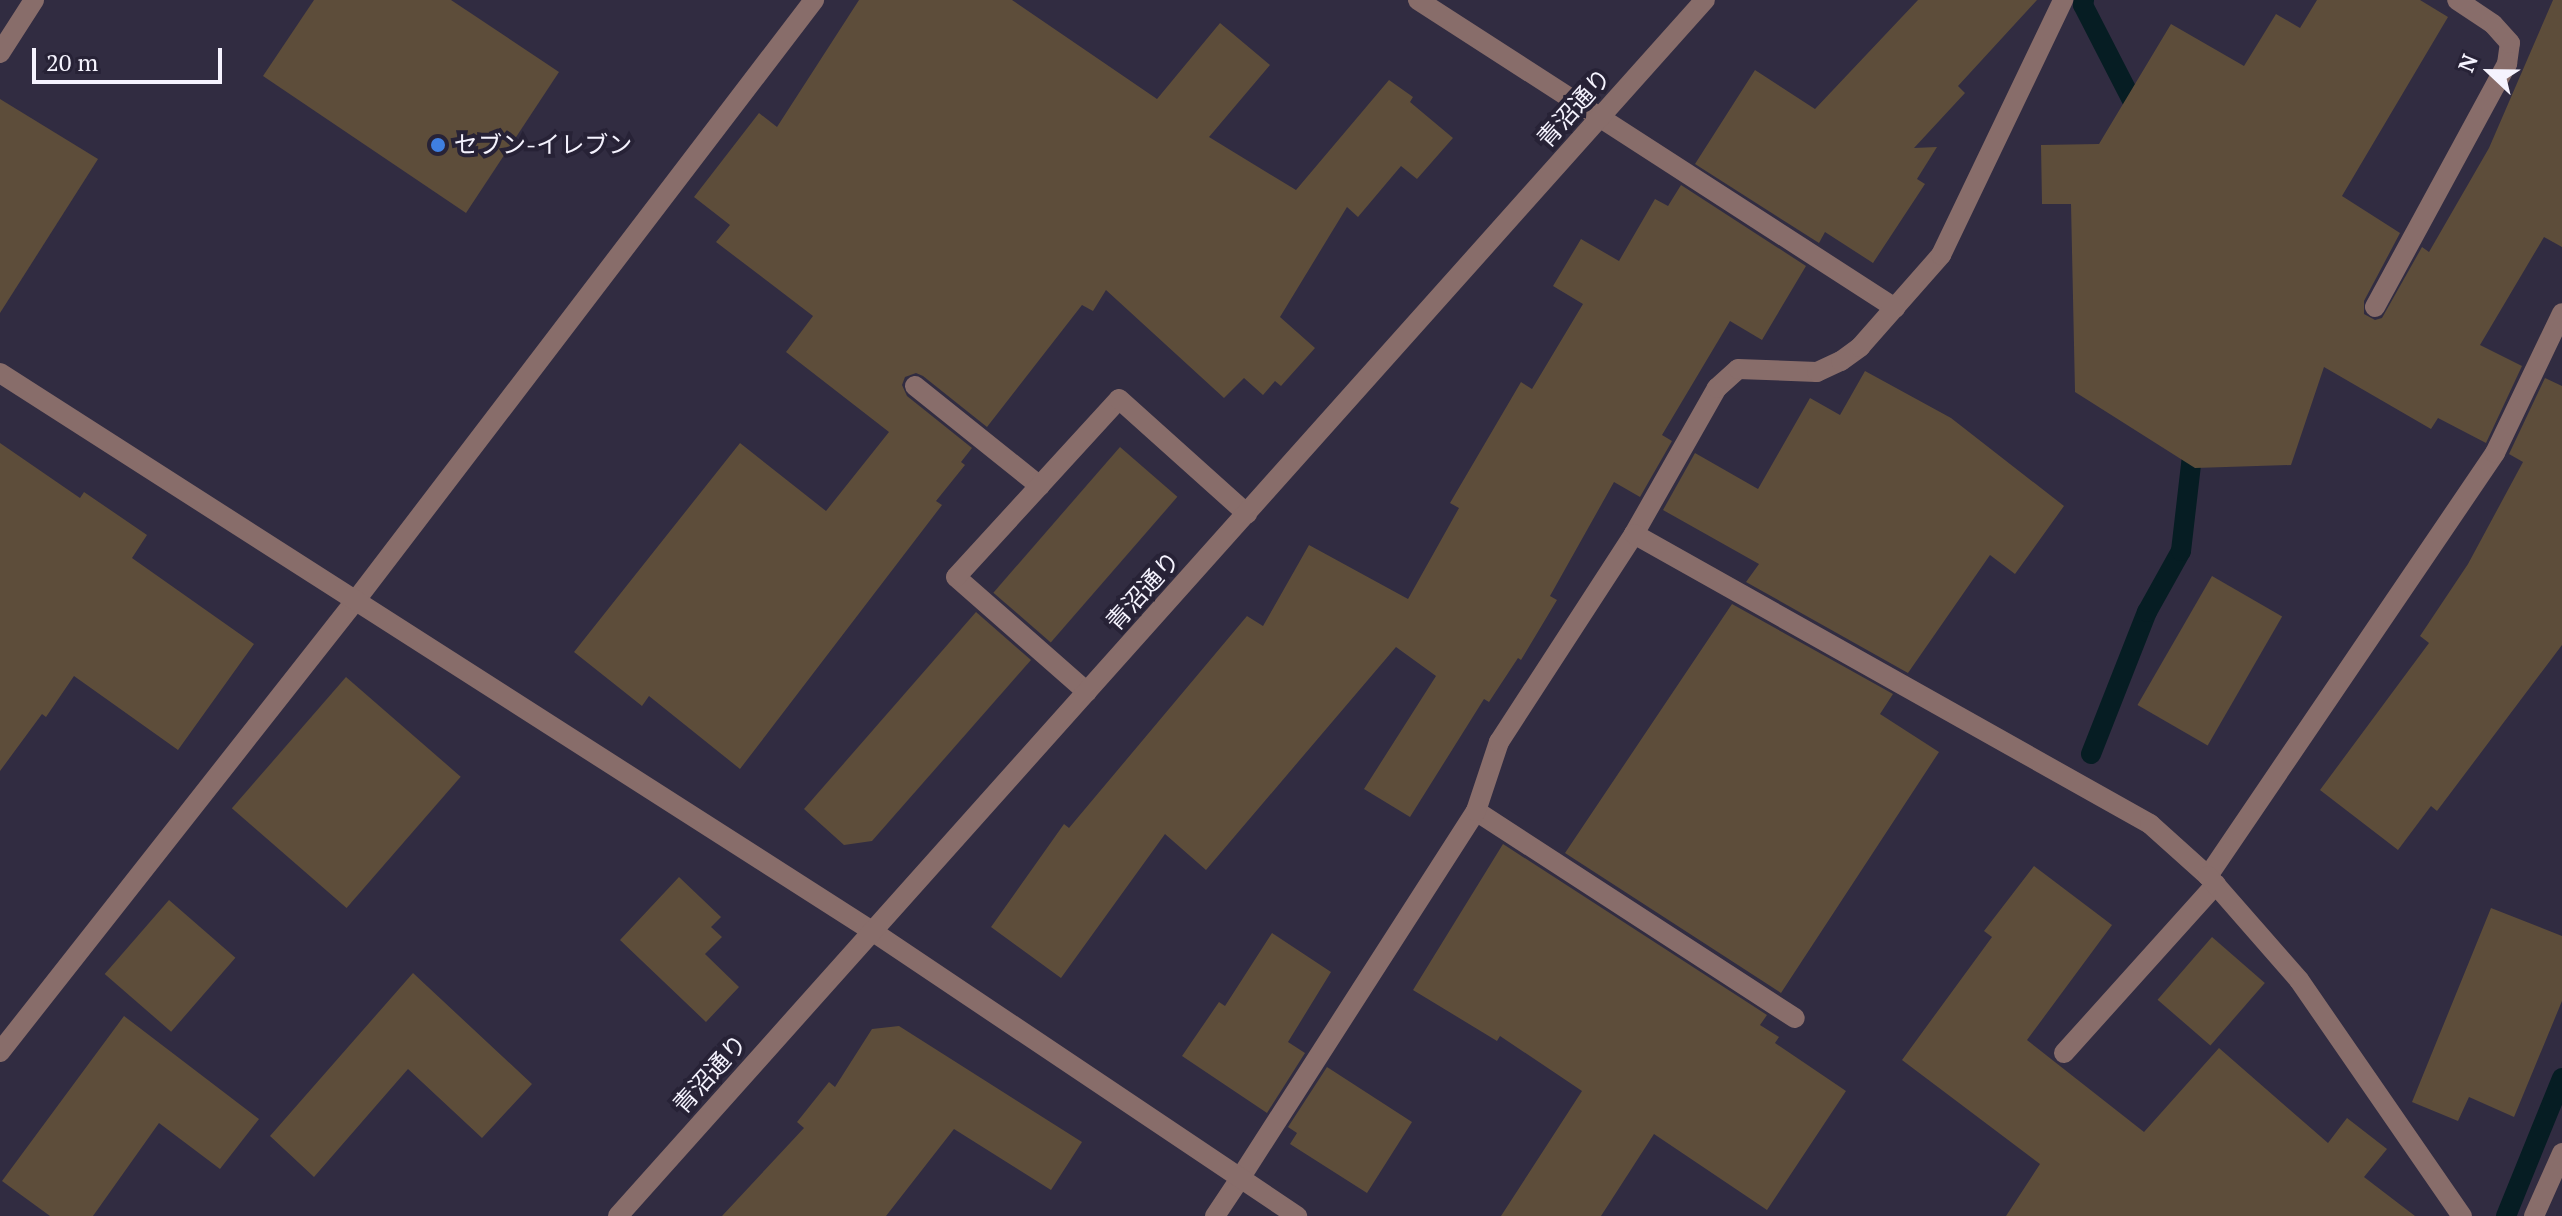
<!DOCTYPE html>
<meta charset="utf-8">
<style>
body{margin:0}
#map{position:relative;width:2562px;height:1216px;overflow:hidden;background:#312c41;font-family:"PT Serif","Noto Sans JP",serif}
div>[style]{position:absolute}
.stream>*{height:20px;margin:-10px;padding:0 10px;transform-origin:10px;border-radius:10px;background:#061d23}
.building>*{inset:0;background:#5d4d3a;transform-origin:0 0}
.service>*{height:20px;margin:-10px;padding:0 10px;transform-origin:10px;border-radius:10px;background:#886d6a}
.minor>*{height:20px;margin:-10px;padding:0 10px;transform-origin:10px;border-radius:10px;background:#886d6a}
.tertiary>*{height:20px;margin:-10px;padding:0 10px;transform-origin:10px;border-radius:10px;background:#886d6a}
.dots>*{width:22px;height:22px;translate:-50% -50%;box-sizing:border-box;border:4px solid #272236;border-radius:50%}
span{translate:-50% -50%;white-space:nowrap;text-align:center;line-height:1.15;-webkit-text-stroke:8px #272236;paint-order:stroke}
.street-label{font-size:24px;color:#f5f3fe}
.poi-label{font-size:24px;color:#f5f3fe}
.left{translate:0 -50%;text-align:left}
.north{position:absolute;left:2450px;top:32px;width:80px;height:80px;-webkit-text-stroke:6px #272236;paint-order:stroke;rotate:292deg;font-size:22px;font-weight:700;line-height:32px;text-align:center;color:#f5f3fe}
.north::after{content:'';display:block;margin:auto;width:28px;height:36px;background:#f5f3fe;clip-path:polygon(50% 0,100% 100%,50% 72%,0 100%)}
.scale{position:absolute;left:32px;top:48px;width:190px;height:36px;box-sizing:border-box;border:4px solid #f5f3fe;border-top:0;padding-left:10px;font-size:24px;line-height:28px;white-space:nowrap;color:#f5f3fe;-webkit-text-stroke:6px #272236;paint-order:stroke}
</style>
<div id="map">
<div class="stream">
<div style="left:2084px;top:0;width:5px;rotate:101deg"></div>
<div style="left:2083px;top:5px;width:127px;rotate:62.8deg"></div>
<div style="left:2091px;top:754px;width:153px;rotate:-68.5deg"></div>
<div style="left:2147px;top:612px;width:70px;rotate:-60.9deg"></div>
<div style="left:2181px;top:551px;width:113px;rotate:-83.4deg"></div>
<div style="left:2506px;top:1216px;width:149px;rotate:-67.9deg"></div>
</div>
<div class="building">
<div style="clip-path:polygon(314px 0,451px 0,559px 72px,466px 213px,263px 76px)"></div>
<div style="clip-path:polygon(859px 0,1012px 0,1157px 99px,1220px 23px,1270px 65px,1209px 137px,1296px 190px,1389px 80px,1413px 97px,1410px 102px,1453px 138px,1417px 179px,1401px 166px,1358px 217px,1347px 207px,1280px 317px,1315px 348px,1281px 386px,1275px 381px,1263px 395px,1244px 378px,1224px 398px,1106px 290px,1093px 311px,1082px 305px,987px 427px,923px 376px,916px 373px,905px 377px,902px 385px,907px 396px,972px 448px,961px 462px,965px 465px,936px 501px,942px 505px,740px 769px,649px 696px,642px 706px,574px 652px,740px 443px,826px 511px,889px 432px,786px 352px,813px 316px,716px 242px,730px 225px,694px 197px,759px 113px,777px 127px)"></div>
<div style="clip-path:polygon(1918px 0,2037px 0,1958px 86px,1965px 93px,1914px 148px,1937px 147px,1917px 179px,1925px 184px,1873px 263px,1825px 232px,1819px 243px,1695px 164px,1755px 70px,1815px 109px)"></div>
<div style="clip-path:polygon(2317px 0,2420px 0,2448px 17px,2342px 196px,2400px 233px,2364px 301px,2364px 314px,2375px 320px,2382px 318px,2422px 247px,2429px 252px,2489px 148px,2553px 0,2562px 0,2562px 247px,2544px 237px,2480px 345px,2522px 366px,2486px 443px,2438px 418px,2431px 429px,2324px 367px,2291px 465px,2195px 468px,2075px 392px,2071px 204px,2042px 204px,2041px 145px,2099px 144px,2171px 24px,2244px 66px,2276px 14px,2300px 28px)"></div>
<div style="clip-path:polygon(0 99px,98px 159px,0 313px)"></div>
<div style="clip-path:polygon(1681px 185px,1806px 266px,1762px 340px,1730px 321px,1662px 435px,1672px 441px,1640px 497px,1614px 482px,1550px 596px,1557px 600px,1521px 660px,1518px 658px,1489px 702px,1484px 699px,1410px 817px,1364px 789px,1436px 676px,1396px 647px,1206px 870px,1165px 834px,1061px 978px,991px 927px,1064px 824px,1069px 828px,1247px 616px,1263px 626px,1309px 545px,1408px 599px,1459px 508px,1450px 503px,1521px 382px,1532px 389px,1583px 304px,1553px 286px,1581px 239px,1619px 261px,1655px 199px,1668px 206px)"></div>
<div style="clip-path:polygon(1865px 371px,1951px 418px,2064px 506px,2015px 574px,1990px 555px,1908px 673px,1746px 582px,1759px 564px,1663px 510px,1695px 453px,1758px 489px,1810px 398px,1840px 415px)"></div>
<div style="clip-path:polygon(2545px 378px,2562px 386px,2562px 645px,2437px 811px,2431px 806px,2398px 850px,2320px 790px,2429px 643px,2420px 636px,2468px 564px,2523px 462px,2509px 454px)"></div>
<div style="clip-path:polygon(0 443px,80px 498px,84px 492px,147px 535px,132px 558px,254px 644px,178px 750px,74px 676px,46px 717px,42px 714px,0 771px)"></div>
<div style="left:1120px;top:447px;width:76px;height:193px;rotate:41deg"></div>
<div style="left:2212px;top:576px;width:81px;height:149px;rotate:30deg"></div>
<div style="clip-path:polygon(1732px 604px,1893px 694px,1880px 714px,1939px 752px,1781px 993px,1565px 853px)"></div>
<div style="clip-path:polygon(976px 612px,1031px 660px,872px 841px,844px 845px,804px 809px)"></div>
<div style="left:346px;top:677px;width:152px;height:174px;rotate:41deg"></div>
<div style="clip-path:polygon(1503px 844px,1767px 1015px,1760px 1025px,1779px 1037px,1775px 1043px,1846px 1091px,1767px 1210px,1654px 1134px,1601px 1216px,1501px 1216px,1582px 1091px,1500px 1036px,1497px 1041px,1413px 990px)"></div>
<div style="clip-path:polygon(2034px 866px,2112px 925px,2027px 1040px,2144px 1132px,2219px 1048px,2328px 1143px,2347px 1118px,2387px 1149px,2364px 1177px,2415px 1216px,2006px 1216px,2040px 1164px,1902px 1060px,1992px 937px,1984px 931px)"></div>
<div style="clip-path:polygon(679px 877px,721px 917px,711px 927px,722px 937px,705px 954px,739px 987px,706px 1022px,620px 940px)"></div>
<div style="left:169px;top:900px;width:88px;height:98px;rotate:41deg"></div>
<div style="clip-path:polygon(2491px 908px,2562px 936px,2562px 1001px,2514px 1117px,2469px 1097px,2458px 1121px,2412px 1102px)"></div>
<div style="clip-path:polygon(1272px 933px,1331px 972px,1288px 1042px,1305px 1053px,1267px 1113px,1182px 1056px,1219px 1002px,1225px 1006px)"></div>
<div style="left:2212px;top:937px;width:70px;height:83px;rotate:41deg"></div>
<div style="clip-path:polygon(413px 973px,532px 1084px,482px 1138px,408px 1069px,314px 1177px,270px 1136px)"></div>
<div style="clip-path:polygon(124px 1016px,259px 1119px,220px 1169px,159px 1123px,93px 1216px,50px 1216px,2px 1181px)"></div>
<div style="clip-path:polygon(899px 1026px,1082px 1142px,1051px 1190px,954px 1129px,886px 1216px,722px 1216px,804px 1128px,797px 1122px,829px 1082px,835px 1087px,872px 1029px)"></div>
<div style="clip-path:polygon(1327px 1067px,1412px 1122px,1367px 1193px,1290px 1144px,1297px 1133px,1288px 1127px)"></div>
</div>
<div class="service">
<div style="left:1418px;top:0;width:568px;rotate:32.85deg"></div>
<div style="left:0;top:53px;width:63px;rotate:-57.3deg"></div>
<div style="left:2375px;top:307px;width:277px;rotate:-61.5deg"></div>
<div style="left:2507px;top:64px;width:21px;rotate:-82deg"></div>
<div style="left:2510px;top:43px;width:25px;rotate:-132deg"></div>
<div style="left:2493px;top:24px;width:43px;rotate:-146.3deg"></div>
<div style="left:915px;top:386px;width:160px;rotate:38.7deg"></div>
<div style="left:1634px;top:534px;width:168px;rotate:-60.4deg"></div>
<div style="left:1717px;top:388px;width:28px;rotate:-42deg"></div>
<div style="left:1738px;top:369px;width:79px;rotate:2.2deg"></div>
<div style="left:1817px;top:372px;width:26px;rotate:-25deg"></div>
<div style="left:1841px;top:361px;width:24px;rotate:-36deg"></div>
<div style="left:1860px;top:347px;width:123px;rotate:-48.6deg"></div>
<div style="left:1941px;top:255px;width:283px;rotate:-64.4deg"></div>
<div style="left:1087px;top:692px;width:174px;rotate:-138.7deg"></div>
<div style="left:956px;top:577px;width:241px;rotate:-47.5deg"></div>
<div style="left:1119px;top:399px;width:172px;rotate:41.9deg"></div>
<div style="left:1476px;top:811px;width:380px;rotate:33deg"></div>
<div style="left:2208px;top:876px;width:511px;rotate:-55.84deg"></div>
<div style="left:2495px;top:453px;width:155px;rotate:-64.4deg"></div>
<div style="left:0;top:1052px;width:575px;rotate:-51.78deg"></div>
<div style="left:356px;top:600px;width:755px;rotate:-52.64deg"></div>
<div style="left:2064px;top:1053px;width:227px;rotate:-48deg"></div>
<div style="left:1239px;top:1180px;width:439px;rotate:-57.3deg"></div>
<div style="left:1476px;top:811px;width:73px;rotate:-71.6deg"></div>
<div style="left:1499px;top:742px;width:248px;rotate:-57deg"></div>
<div style="left:1634px;top:534px;width:592px;rotate:29.34deg"></div>
<div style="left:2150px;top:824px;width:78px;rotate:41.9deg"></div>
<div style="left:2208px;top:876px;width:138px;rotate:48.8deg"></div>
<div style="left:2299px;top:980px;width:287px;rotate:55.4deg"></div>
</div>
<div class="minor">
<div style="left:1215px;top:1216px;width:43px;rotate:-56.3deg"></div>
<div style="left:2534px;top:1216px;width:69px;rotate:-66deg"></div>
</div>
<div class="tertiary">
<div style="left:0;top:373px;width:1035px;rotate:32.62deg"></div>
<div style="left:872px;top:931px;width:512px;rotate:33.85deg"></div>
<div style="left:618px;top:1216px;width:1631px;rotate:-48.21deg"></div>
</div>
<div class="dots">
<div style="left:438px;top:145px;background:#3f7fe0"></div>
</div>
<div class="street-label">
<span style="left:1574px;top:108px;rotate:-48deg">青沼通り</span>
<span style="left:1143px;top:591px;rotate:-48deg">青沼通り</span>
<span style="left:710px;top:1074px;rotate:-48deg">青沼通り</span>
</div>
<div class="poi-label">
<span class="left" style="left:454px;top:145px">セブン-イレブン</span>
</div>
<div class="north">N</div>
<div class="scale">20 m</div>
</div>
